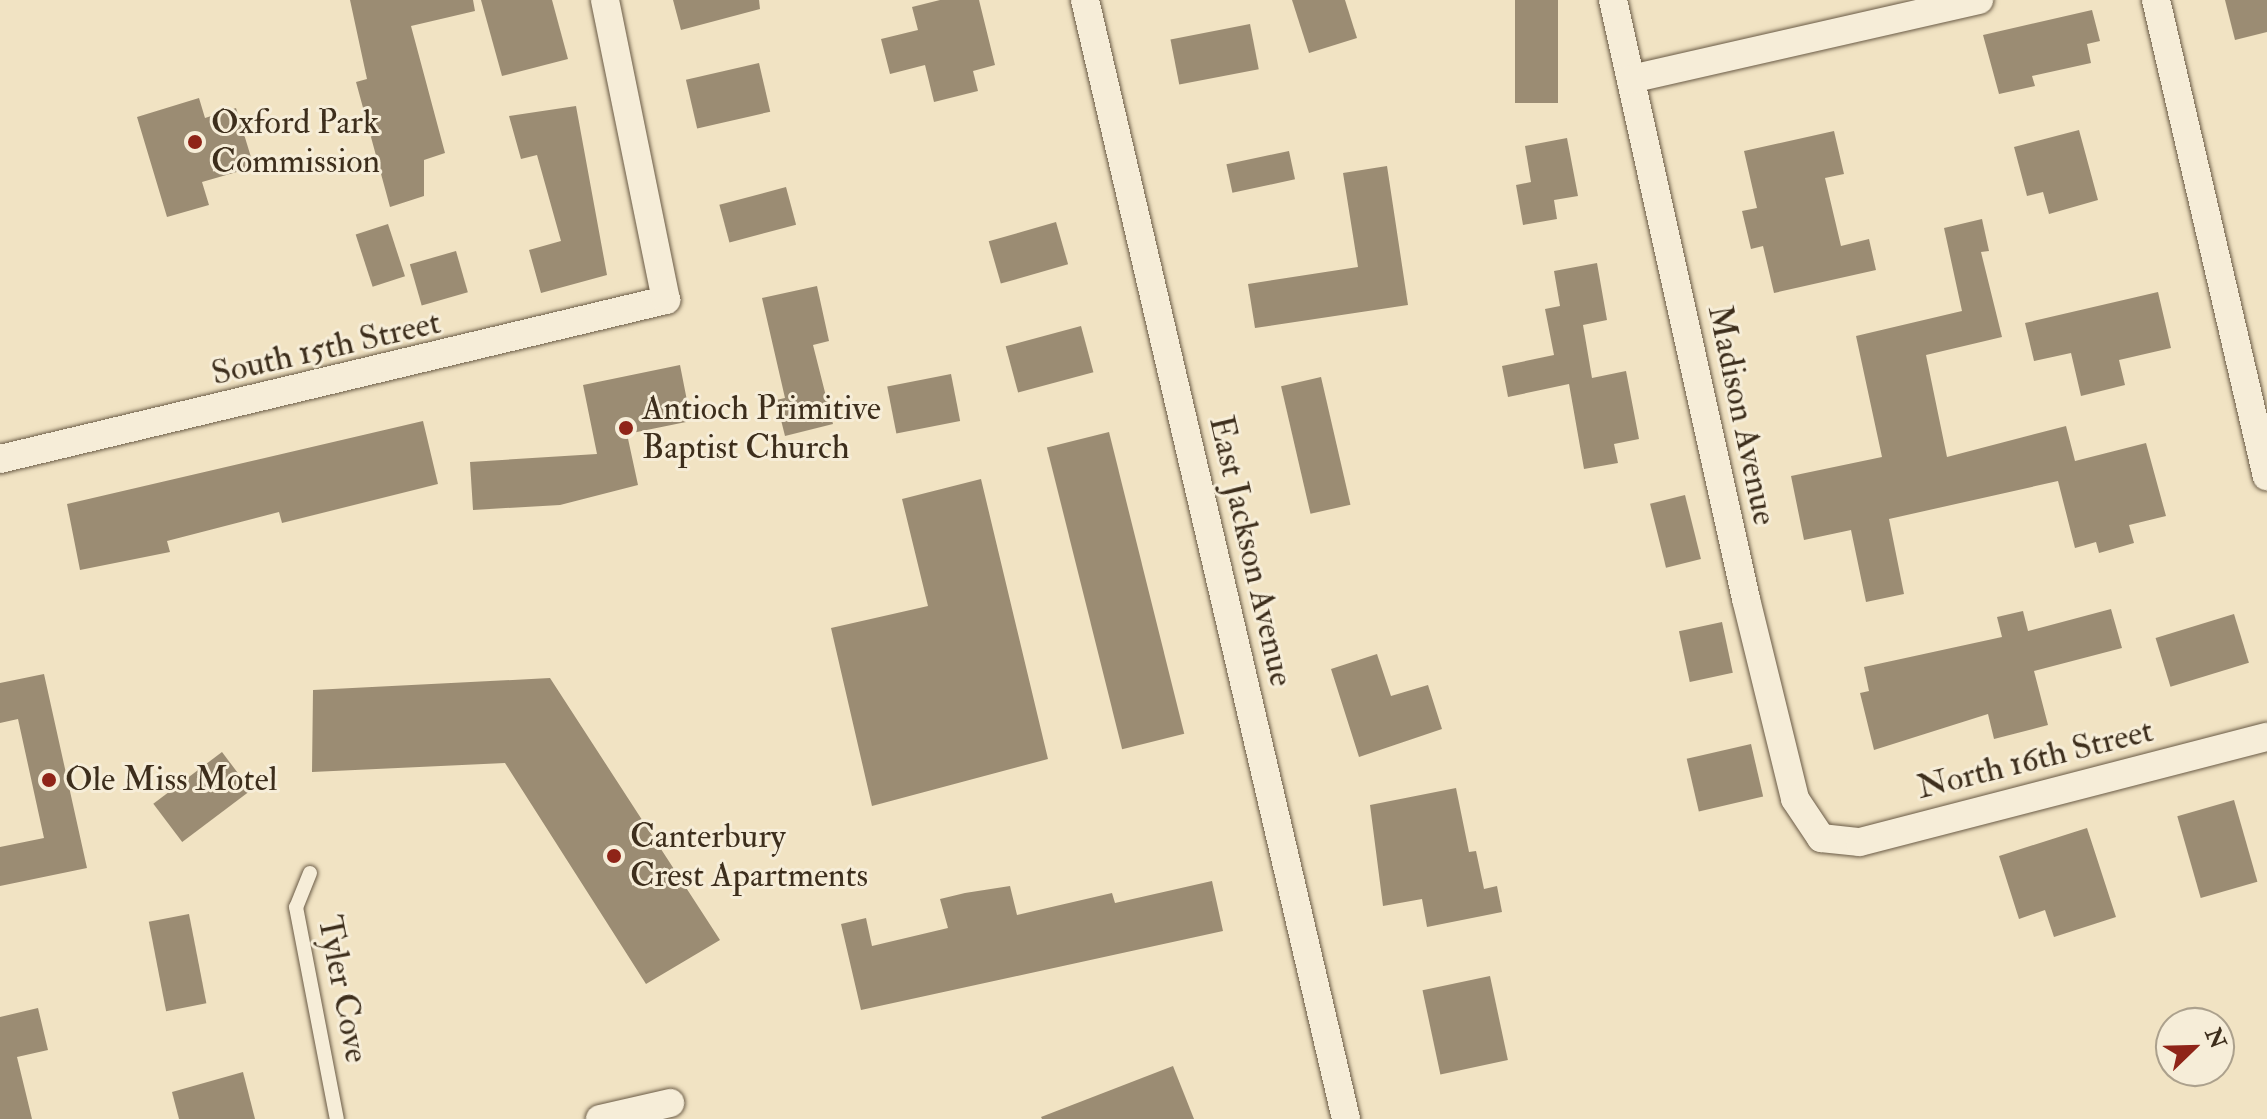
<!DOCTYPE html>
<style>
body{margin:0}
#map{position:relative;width:2267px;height:1119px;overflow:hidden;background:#f1e3c3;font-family:"IM FELL Double Pica",serif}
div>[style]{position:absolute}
.building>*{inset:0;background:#9b8c73;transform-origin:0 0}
.roads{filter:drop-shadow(0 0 2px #6a5b46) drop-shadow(0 0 2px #6a5b46)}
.lane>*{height:14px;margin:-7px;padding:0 7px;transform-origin:7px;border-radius:7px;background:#f6edd8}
.street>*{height:28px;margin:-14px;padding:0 14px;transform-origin:14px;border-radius:14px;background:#f6edd8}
.dots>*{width:22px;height:22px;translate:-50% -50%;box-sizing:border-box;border:4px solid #f6edd8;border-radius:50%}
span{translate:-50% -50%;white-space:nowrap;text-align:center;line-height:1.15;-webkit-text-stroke:6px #f6edd8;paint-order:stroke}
.poi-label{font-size:34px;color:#3d2e1c}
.left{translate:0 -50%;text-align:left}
.street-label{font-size:34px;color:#3d2e1c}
.north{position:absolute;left:2155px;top:1007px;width:80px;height:80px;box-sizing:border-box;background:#f6edd8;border:2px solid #aca18d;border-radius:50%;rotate:67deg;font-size:22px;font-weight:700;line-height:32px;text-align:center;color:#3d2e1c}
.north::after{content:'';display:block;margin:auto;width:28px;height:36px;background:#8f2418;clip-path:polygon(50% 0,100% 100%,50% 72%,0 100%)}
</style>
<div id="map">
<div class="building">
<div style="clip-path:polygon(350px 0,473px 0,475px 11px,411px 26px,445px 153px,424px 160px,424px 196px,390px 207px,356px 82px,367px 79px)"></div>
<div style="clip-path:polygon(481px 0,552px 0,568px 59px,502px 76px)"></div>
<div style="clip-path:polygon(673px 0,759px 0,760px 9px,681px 30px)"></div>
<div style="clip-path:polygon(940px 0,979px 0,995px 65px,973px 71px,978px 91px,934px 102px,925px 65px,890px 74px,881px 39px,918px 30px,912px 7px)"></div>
<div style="clip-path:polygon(1292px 0,1345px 0,1357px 38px,1309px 53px)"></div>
<div style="left:1515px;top:0;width:43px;height:103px"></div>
<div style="clip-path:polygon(2225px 0,2267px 0,2267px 32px,2235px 40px)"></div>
<div style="clip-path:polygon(2092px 10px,2100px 41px,2087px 44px,2091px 63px,2032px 76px,2035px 86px,1999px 94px,1983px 35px)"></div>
<div style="left:1250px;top:24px;width:46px;height:81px;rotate:79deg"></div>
<div style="left:759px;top:63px;width:50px;height:75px;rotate:77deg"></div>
<div style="clip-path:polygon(199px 98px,205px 118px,236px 108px,254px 167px,202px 182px,209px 205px,167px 217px,137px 117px)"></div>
<div style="clip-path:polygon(576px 106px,607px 275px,541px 293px,529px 250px,561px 241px,537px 155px,521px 159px,509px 116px)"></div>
<div style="clip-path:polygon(2079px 130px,2098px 200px,2049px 214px,2043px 192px,2027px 196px,2014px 147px)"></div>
<div style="clip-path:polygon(1834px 131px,1844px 174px,1825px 178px,1841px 246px,1869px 239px,1876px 270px,1774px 293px,1763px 246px,1751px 249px,1742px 211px,1757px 208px,1744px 151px)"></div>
<div style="clip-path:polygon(1567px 138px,1578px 196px,1554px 200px,1557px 219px,1523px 225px,1516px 185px,1531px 182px,1525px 146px)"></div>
<div style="left:1289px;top:151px;width:29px;height:64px;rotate:78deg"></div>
<div style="clip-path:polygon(1387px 166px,1408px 305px,1255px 328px,1248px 284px,1358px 267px,1343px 173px)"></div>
<div style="left:786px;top:187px;width:39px;height:69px;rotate:75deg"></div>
<div style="clip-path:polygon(1982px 219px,1989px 251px,1981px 252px,2002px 337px,1926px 355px,1947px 457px,2066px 426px,2075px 461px,2146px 443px,2166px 516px,2129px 525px,2134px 543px,2099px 553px,2096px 542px,2075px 548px,2058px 481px,1889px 519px,1904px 594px,1866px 602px,1851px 530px,1804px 540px,1791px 476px,1882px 457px,1856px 336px,1962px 311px,1944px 228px)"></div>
<div style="left:1056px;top:222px;width:44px;height:70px;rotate:74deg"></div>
<div style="left:388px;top:224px;width:55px;height:34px;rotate:72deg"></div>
<div style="left:456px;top:251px;width:43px;height:48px;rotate:74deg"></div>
<div style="clip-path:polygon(1597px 263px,1607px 320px,1583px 325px,1592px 378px,1626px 371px,1639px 439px,1614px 444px,1618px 463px,1584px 469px,1569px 384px,1508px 397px,1502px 366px,1554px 355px,1545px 309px,1560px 306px,1554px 271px)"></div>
<div style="clip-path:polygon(817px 286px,829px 341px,813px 345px,833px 424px,785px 436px,776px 400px,785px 398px,762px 298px)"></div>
<div style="clip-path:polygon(2158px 292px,2171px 348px,2119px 360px,2125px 385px,2081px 396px,2071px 353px,2034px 361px,2025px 323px)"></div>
<div style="left:1081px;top:326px;width:48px;height:78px;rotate:75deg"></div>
<div style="clip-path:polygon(680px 365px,691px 421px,627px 434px,638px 485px,560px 505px,473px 510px,470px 462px,597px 454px,583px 385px)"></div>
<div style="left:951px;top:374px;width:48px;height:65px;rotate:79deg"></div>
<div style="left:1321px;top:377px;width:131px;height:41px;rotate:77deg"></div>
<div style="clip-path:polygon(423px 421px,438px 484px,282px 523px,279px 512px,167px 541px,170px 552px,80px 570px,67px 504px)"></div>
<div style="left:1109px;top:432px;width:311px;height:64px;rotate:76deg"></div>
<div style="clip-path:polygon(981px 479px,1048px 759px,872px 806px,831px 628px,928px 606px,902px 499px)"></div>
<div style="left:1685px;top:495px;width:66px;height:36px;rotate:76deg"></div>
<div style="clip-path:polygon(2111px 609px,2122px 648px,2034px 671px,2048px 725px,1994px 739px,1988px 714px,1874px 750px,1860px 693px,1869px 691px,1864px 667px,2002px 637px,1997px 617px,2023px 611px,2028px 631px)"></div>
<div style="left:2234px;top:614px;width:51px;height:82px;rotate:73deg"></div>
<div style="left:1722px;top:622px;width:52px;height:44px;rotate:78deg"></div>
<div style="clip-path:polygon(1377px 654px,1391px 696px,1428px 685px,1442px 729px,1359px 757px,1331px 669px)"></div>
<div style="clip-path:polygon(44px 674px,87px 868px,0 886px,0 847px,44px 838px,18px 719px,0 723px,0 683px)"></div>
<div style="clip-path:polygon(550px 678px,720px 940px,646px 984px,505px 763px,312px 772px,313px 690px)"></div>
<div style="left:1751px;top:744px;width:54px;height:66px;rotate:77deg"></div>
<div style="left:222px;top:752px;width:48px;height:86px;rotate:53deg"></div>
<div style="clip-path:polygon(1456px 788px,1469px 852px,1476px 851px,1484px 889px,1497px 886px,1502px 912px,1427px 927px,1422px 899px,1383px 906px,1370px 805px)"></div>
<div style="left:2234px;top:800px;width:85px;height:59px;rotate:74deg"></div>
<div style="clip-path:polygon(2087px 828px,2116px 917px,2054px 937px,2045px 910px,2019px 919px,1999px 856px)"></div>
<div style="clip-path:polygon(1212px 881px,1223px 931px,861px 1010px,841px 924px,866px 918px,872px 946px,948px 928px,940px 899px,965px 893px,1010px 886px,1017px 915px,1112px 893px,1115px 903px)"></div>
<div style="left:189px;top:914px;width:91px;height:41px;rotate:79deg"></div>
<div style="left:1490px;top:976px;width:86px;height:69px;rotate:78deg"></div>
<div style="clip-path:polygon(38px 1008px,48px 1050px,17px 1057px,32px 1119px,0 1119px,0 1017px)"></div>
<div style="clip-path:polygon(1173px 1066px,1194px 1119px,1042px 1119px,1041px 1117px)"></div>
<div style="clip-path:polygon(243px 1072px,255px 1119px,179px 1119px,172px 1092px)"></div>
</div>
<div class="roads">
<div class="lane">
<div style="left:310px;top:873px;width:37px;rotate:112deg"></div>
<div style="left:296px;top:907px;width:216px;rotate:79.1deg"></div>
</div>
<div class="street">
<div style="left:1085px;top:0;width:1149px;rotate:76.87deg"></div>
<div style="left:1613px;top:0;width:614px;rotate:77.48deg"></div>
<div style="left:1746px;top:599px;width:206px;rotate:76.2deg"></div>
<div style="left:1795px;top:799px;width:47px;rotate:56.3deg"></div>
<div style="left:1821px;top:838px;width:39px;rotate:6deg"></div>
<div style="left:1860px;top:842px;width:420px;rotate:-14.5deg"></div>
<div style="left:2156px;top:0;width:489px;rotate:76.9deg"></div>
<div style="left:1631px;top:79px;width:357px;rotate:-12.8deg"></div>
<div style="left:0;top:459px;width:685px;rotate:-13.43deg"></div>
<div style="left:666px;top:300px;width:306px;rotate:-101.5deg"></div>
<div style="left:600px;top:1119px;width:72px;rotate:-12.9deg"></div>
</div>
</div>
<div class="dots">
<div style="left:195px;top:142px;background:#8f2418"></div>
<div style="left:626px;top:428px;background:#8f2418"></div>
<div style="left:49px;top:780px;background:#8f2418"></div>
<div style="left:614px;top:856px;background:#8f2418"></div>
</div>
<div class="poi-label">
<span class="left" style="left:211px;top:142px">Oxford Park<br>Commission</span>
<span class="left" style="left:642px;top:428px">Antioch Primitive<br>Baptist Church</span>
<span class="left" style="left:65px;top:780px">Ole Miss Motel</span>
<span class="left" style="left:630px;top:856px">Canterbury<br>Crest Apartments</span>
</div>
<div class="street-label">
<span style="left:326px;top:348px;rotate:-13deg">South 15th Street</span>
<span style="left:1742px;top:415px;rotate:78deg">Madison Avenue</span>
<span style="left:1251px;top:551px;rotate:77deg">East Jackson Avenue</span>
<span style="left:2035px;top:759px;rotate:-14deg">North 16th Street</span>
<span style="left:343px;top:989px;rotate:79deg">Tyler Cove</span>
</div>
<div class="north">N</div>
</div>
